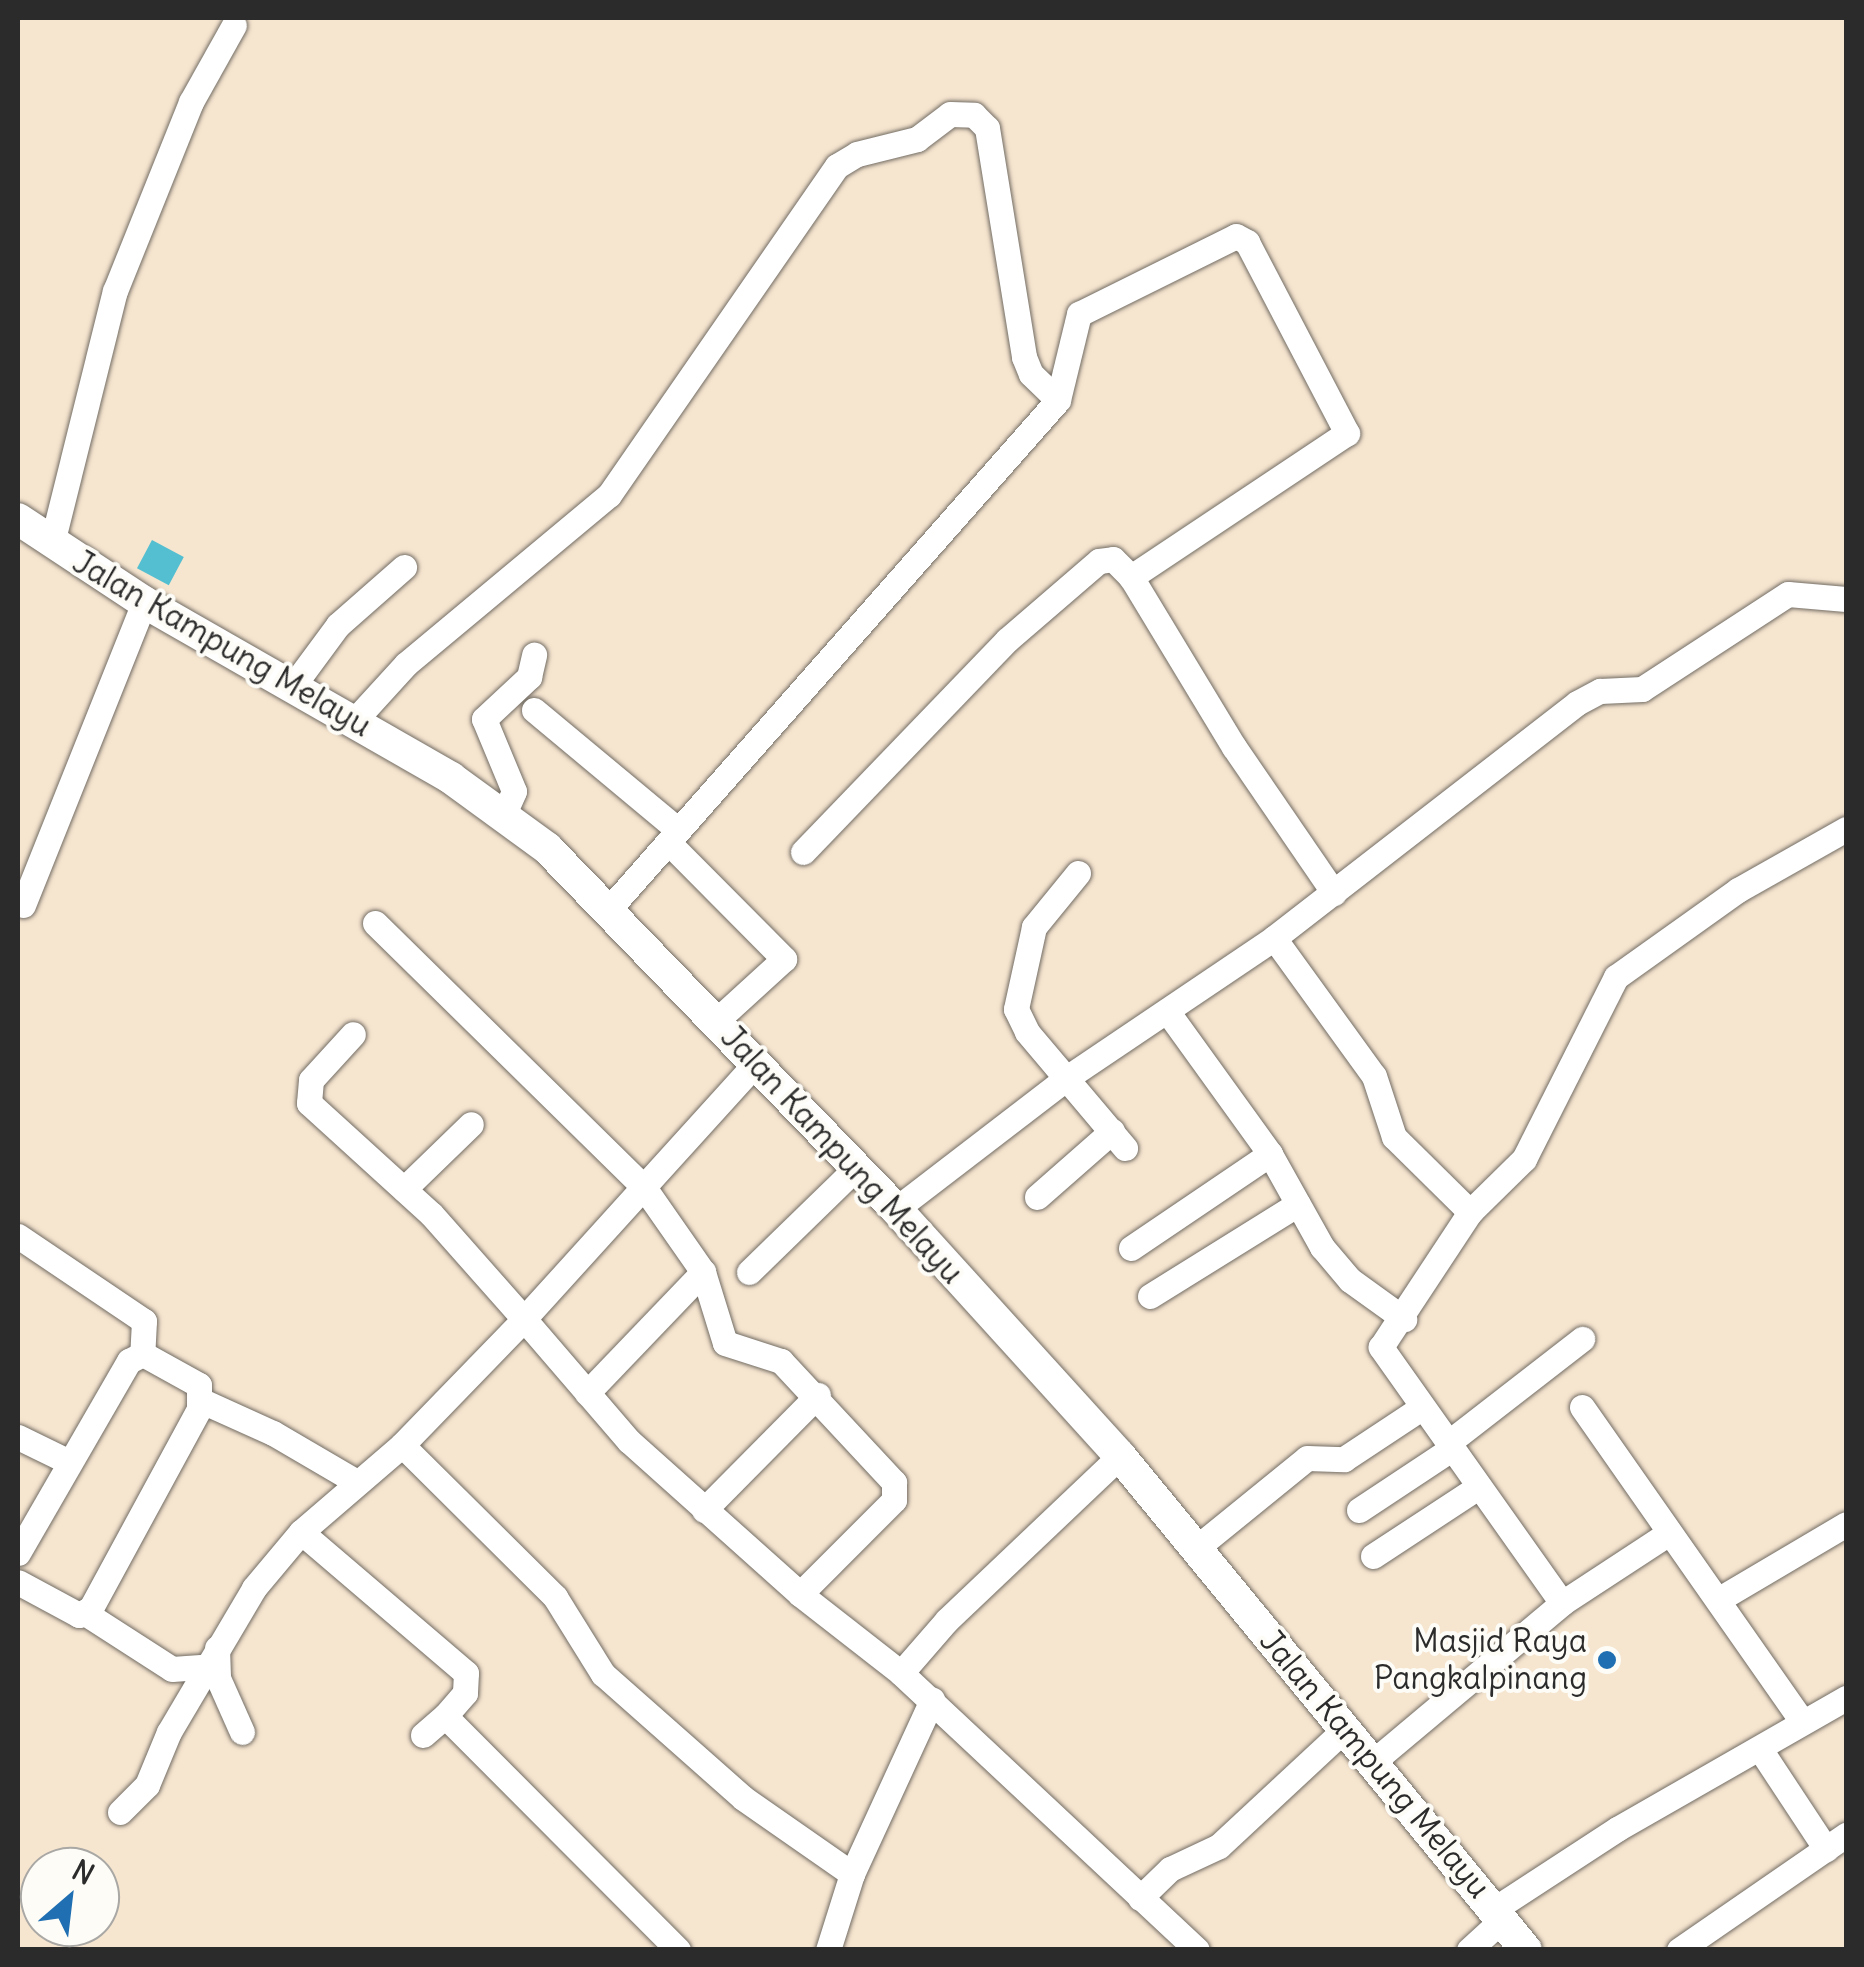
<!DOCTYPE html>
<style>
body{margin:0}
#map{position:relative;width:1864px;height:1967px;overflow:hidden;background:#f6e5cf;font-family:Delius,sans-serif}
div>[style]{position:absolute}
.water>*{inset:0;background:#54bfd0;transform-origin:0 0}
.roads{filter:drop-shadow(0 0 2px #726c64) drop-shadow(0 0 2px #726c64)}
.minor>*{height:25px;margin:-12.5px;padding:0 12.5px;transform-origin:12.5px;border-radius:12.5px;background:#fff}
.major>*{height:32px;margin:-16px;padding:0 16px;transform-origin:16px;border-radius:16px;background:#fff}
.dots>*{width:28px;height:28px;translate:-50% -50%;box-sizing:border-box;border:5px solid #fdfcf7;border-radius:50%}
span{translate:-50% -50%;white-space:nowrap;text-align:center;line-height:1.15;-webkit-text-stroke:8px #fdfcf7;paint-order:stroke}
.street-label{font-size:32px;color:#2b2b2b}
.poi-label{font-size:32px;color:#2b2b2b}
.right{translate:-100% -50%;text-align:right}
.frame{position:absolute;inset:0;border:20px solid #2b2b2b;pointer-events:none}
.north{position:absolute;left:20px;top:1847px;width:100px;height:100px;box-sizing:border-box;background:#fdfcf7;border:2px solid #a9a8a5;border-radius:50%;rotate:28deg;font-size:28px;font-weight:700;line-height:40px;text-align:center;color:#2b2b2b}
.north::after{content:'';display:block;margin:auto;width:35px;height:45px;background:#1f6fb2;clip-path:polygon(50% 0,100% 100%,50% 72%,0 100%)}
</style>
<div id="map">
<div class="water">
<div style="left:152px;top:540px;width:36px;height:32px;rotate:28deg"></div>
</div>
<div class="roads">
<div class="minor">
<div style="left:52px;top:543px;width:260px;rotate:-76deg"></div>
<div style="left:115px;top:291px;width:204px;rotate:-68.1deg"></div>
<div style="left:191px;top:102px;width:88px;rotate:-60.8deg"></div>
<div style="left:293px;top:686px;width:76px;rotate:-53.6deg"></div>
<div style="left:338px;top:625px;width:88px;rotate:-41.3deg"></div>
<div style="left:534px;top:710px;width:187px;rotate:39.8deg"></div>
<div style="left:354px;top:721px;width:77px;rotate:-47.6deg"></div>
<div style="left:406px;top:664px;width:264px;rotate:-39.8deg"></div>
<div style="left:609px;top:495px;width:400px;rotate:-55.3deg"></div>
<div style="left:837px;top:166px;width:23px;rotate:-31deg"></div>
<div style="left:857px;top:154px;width:62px;rotate:-14deg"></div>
<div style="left:917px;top:139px;width:41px;rotate:-37.1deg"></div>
<div style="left:950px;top:114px;width:24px;rotate:2deg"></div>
<div style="left:974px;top:115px;width:18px;rotate:45deg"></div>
<div style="left:987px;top:128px;width:232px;rotate:80.8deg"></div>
<div style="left:1024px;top:357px;width:18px;rotate:68deg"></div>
<div style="left:1031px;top:374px;width:37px;rotate:44deg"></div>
<div style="left:503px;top:816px;width:27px;rotate:-66deg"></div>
<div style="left:514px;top:791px;width:78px;rotate:-112.6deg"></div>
<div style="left:484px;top:719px;width:62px;rotate:-43deg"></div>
<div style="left:529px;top:677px;width:23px;rotate:-77deg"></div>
<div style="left:668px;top:842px;width:165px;rotate:45.2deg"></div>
<div style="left:784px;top:959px;width:92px;rotate:137.6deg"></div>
<div style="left:803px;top:852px;width:294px;rotate:-46.1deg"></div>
<div style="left:1007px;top:640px;width:121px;rotate:-40.7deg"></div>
<div style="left:1099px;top:561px;width:14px;rotate:-8deg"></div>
<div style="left:1113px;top:559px;width:25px;rotate:45deg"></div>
<div style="left:1078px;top:873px;width:70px;rotate:129.2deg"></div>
<div style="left:1034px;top:927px;width:84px;rotate:102.4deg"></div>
<div style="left:1016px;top:1009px;width:25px;rotate:64deg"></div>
<div style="left:1027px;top:1032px;width:152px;rotate:49.8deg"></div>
<div style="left:23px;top:905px;width:326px;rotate:-68.2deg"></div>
<div style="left:609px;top:909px;width:679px;rotate:-48.58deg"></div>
<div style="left:1058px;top:400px;width:89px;rotate:-76.3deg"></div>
<div style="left:1079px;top:314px;width:175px;rotate:-26.4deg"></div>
<div style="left:1236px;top:236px;width:13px;rotate:29deg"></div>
<div style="left:1247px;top:242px;width:216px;rotate:62.4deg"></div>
<div style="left:1347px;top:433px;width:260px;rotate:146.3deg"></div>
<div style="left:1131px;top:577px;width:199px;rotate:58.8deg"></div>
<div style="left:1234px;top:747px;width:177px;rotate:55.6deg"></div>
<div style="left:375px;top:923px;width:375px;rotate:44.5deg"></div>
<div style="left:643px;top:1186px;width:105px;rotate:55.1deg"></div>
<div style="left:703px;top:1272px;width:74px;rotate:72.8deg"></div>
<div style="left:725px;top:1343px;width:59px;rotate:17.8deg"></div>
<div style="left:781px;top:1361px;width:166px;rotate:47deg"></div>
<div style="left:894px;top:1482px;width:18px;rotate:90deg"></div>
<div style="left:894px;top:1500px;width:133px;rotate:135deg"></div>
<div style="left:1274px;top:938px;width:170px;rotate:54.1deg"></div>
<div style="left:1374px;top:1076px;width:64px;rotate:71.8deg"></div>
<div style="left:1394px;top:1137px;width:107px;rotate:44.6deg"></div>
<div style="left:1167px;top:1011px;width:176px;rotate:54.2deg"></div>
<div style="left:1270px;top:1154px;width:107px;rotate:60.8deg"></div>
<div style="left:1322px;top:1247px;width:43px;rotate:49.7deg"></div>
<div style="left:1350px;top:1280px;width:67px;rotate:35.8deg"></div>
<div style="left:755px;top:1064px;width:344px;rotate:132.2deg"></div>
<div style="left:524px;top:1319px;width:161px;rotate:49.3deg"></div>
<div style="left:629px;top:1441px;width:229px;rotate:41.8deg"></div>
<div style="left:800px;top:1594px;width:128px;rotate:38deg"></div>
<div style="left:901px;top:1673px;width:405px;rotate:43.1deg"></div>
<div style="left:404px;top:1189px;width:93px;rotate:-44.1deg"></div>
<div style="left:1037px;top:1197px;width:100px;rotate:-41.3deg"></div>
<div style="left:896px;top:1209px;width:217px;rotate:-37.5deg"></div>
<div style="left:1068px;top:1077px;width:249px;rotate:-34deg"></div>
<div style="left:1274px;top:938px;width:383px;rotate:-37.8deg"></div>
<div style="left:1577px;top:703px;width:26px;rotate:-28deg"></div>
<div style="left:1600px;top:691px;width:42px;rotate:-2.7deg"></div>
<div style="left:1642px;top:689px;width:174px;rotate:-33.1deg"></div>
<div style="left:1788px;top:594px;width:58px;rotate:4.9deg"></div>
<div style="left:18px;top:1236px;width:152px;rotate:34deg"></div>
<div style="left:144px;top:1321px;width:33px;rotate:93deg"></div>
<div style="left:1131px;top:1248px;width:168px;rotate:-34.1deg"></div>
<div style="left:749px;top:1272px;width:149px;rotate:-44.2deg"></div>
<div style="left:1150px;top:1296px;width:174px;rotate:-31.9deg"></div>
<div style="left:587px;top:1393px;width:168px;rotate:-46.2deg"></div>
<div style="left:202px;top:1401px;width:78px;rotate:24.3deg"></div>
<div style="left:273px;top:1433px;width:97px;rotate:30.3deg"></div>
<div style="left:1582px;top:1407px;width:383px;rotate:55deg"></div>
<div style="left:18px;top:1437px;width:57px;rotate:26.1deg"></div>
<div style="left:1448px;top:1443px;width:170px;rotate:-37.8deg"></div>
<div style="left:402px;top:1445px;width:216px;rotate:44.8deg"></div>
<div style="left:555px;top:1597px;width:91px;rotate:58.1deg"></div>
<div style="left:603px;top:1674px;width:187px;rotate:41.5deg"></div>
<div style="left:743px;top:1798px;width:133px;rotate:34.9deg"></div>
<div style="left:704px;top:1510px;width:162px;rotate:-45.3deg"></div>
<div style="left:1359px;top:1510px;width:110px;rotate:-33.5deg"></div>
<div style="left:301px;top:1532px;width:217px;rotate:40.5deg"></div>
<div style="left:466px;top:1673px;width:20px;rotate:93deg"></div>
<div style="left:465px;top:1693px;width:30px;rotate:131deg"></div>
<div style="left:445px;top:1716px;width:330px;rotate:45.1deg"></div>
<div style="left:1195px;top:1549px;width:144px;rotate:-39.1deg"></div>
<div style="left:1307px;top:1458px;width:37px;rotate:2deg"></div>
<div style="left:1344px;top:1459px;width:92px;rotate:-33.5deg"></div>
<div style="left:18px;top:1553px;width:222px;rotate:-60deg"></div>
<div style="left:129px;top:1361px;width:16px;rotate:-27deg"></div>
<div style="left:143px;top:1354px;width:64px;rotate:29deg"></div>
<div style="left:199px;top:1385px;width:24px;rotate:90deg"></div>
<div style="left:199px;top:1409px;width:226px;rotate:118.5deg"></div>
<div style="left:91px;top:1608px;width:14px;rotate:150deg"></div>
<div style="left:79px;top:1615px;width:69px;rotate:-151.6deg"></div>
<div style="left:1373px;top:1556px;width:126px;rotate:-33.3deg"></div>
<div style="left:1721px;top:1598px;width:145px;rotate:-30.6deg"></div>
<div style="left:1562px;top:1603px;width:314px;rotate:-125.3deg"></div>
<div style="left:1381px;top:1347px;width:162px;rotate:-56.6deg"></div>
<div style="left:1470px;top:1212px;width:76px;rotate:-44.5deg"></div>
<div style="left:1524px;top:1159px;width:204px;rotate:-63.2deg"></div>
<div style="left:1616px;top:977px;width:150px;rotate:-35.5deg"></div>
<div style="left:1738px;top:890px;width:124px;rotate:-29.5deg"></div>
<div style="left:85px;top:1613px;width:103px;rotate:32.8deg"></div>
<div style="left:172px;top:1669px;width:32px;rotate:-4deg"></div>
<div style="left:217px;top:1648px;width:30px;rotate:88deg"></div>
<div style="left:218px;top:1678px;width:59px;rotate:66deg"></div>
<div style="left:901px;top:1673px;width:70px;rotate:-49deg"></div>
<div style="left:947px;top:1620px;width:238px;rotate:-43.5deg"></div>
<div style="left:423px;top:1735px;width:29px;rotate:-41deg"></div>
<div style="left:1760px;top:1749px;width:120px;rotate:56.6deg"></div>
<div style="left:1374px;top:1761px;width:246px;rotate:-40deg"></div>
<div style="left:1562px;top:1603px;width:128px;rotate:-33.2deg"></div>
<div style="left:120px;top:1812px;width:38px;rotate:-45deg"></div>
<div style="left:147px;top:1785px;width:57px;rotate:-67.5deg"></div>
<div style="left:169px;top:1732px;width:167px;rotate:-59.4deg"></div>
<div style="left:254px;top:1588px;width:73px;rotate:-50deg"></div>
<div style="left:301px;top:1532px;width:133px;rotate:-40.7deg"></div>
<div style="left:402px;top:1445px;width:175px;rotate:-45.9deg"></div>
<div style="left:524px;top:1319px;width:140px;rotate:-131.5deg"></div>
<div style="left:431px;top:1214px;width:165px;rotate:-137.7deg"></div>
<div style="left:309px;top:1103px;width:23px;rotate:-85deg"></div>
<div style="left:311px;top:1080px;width:62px;rotate:-47.6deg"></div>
<div style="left:1140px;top:1898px;width:42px;rotate:-44deg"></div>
<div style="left:1170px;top:1869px;width:54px;rotate:-25.1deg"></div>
<div style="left:1219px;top:1846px;width:172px;rotate:-42.9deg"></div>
<div style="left:1496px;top:1908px;width:145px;rotate:-33.1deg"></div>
<div style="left:1617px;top:1829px;width:264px;rotate:-29.8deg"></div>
<div style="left:828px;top:1950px;width:80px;rotate:-72.5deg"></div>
<div style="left:852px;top:1874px;width:192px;rotate:-65.3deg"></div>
<div style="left:1469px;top:1950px;width:47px;rotate:-42.4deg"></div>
<div style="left:1679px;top:1950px;width:203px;rotate:-34.6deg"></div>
</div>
<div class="major">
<div style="left:18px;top:519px;width:151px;rotate:33.4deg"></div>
<div style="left:144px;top:602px;width:354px;rotate:29.8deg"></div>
<div style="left:451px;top:778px;width:119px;rotate:36.1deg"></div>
<div style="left:547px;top:848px;width:502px;rotate:45.97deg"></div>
<div style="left:896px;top:1209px;width:333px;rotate:47.8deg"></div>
<div style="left:1120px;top:1456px;width:639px;rotate:50.58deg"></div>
</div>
</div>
<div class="dots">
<div style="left:1607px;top:1660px;background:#1f6fb2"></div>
</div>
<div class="street-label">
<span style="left:222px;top:644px;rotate:30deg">Jalan Kampung Melayu</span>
<span style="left:842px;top:1155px;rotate:47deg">Jalan Kampung Melayu</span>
<span style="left:1375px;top:1764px;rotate:50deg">Jalan Kampung Melayu</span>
</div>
<div class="poi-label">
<span class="right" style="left:1587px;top:1660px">Masjid Raya<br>Pangkalpinang</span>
</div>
<div class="frame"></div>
<div class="north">N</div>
</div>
